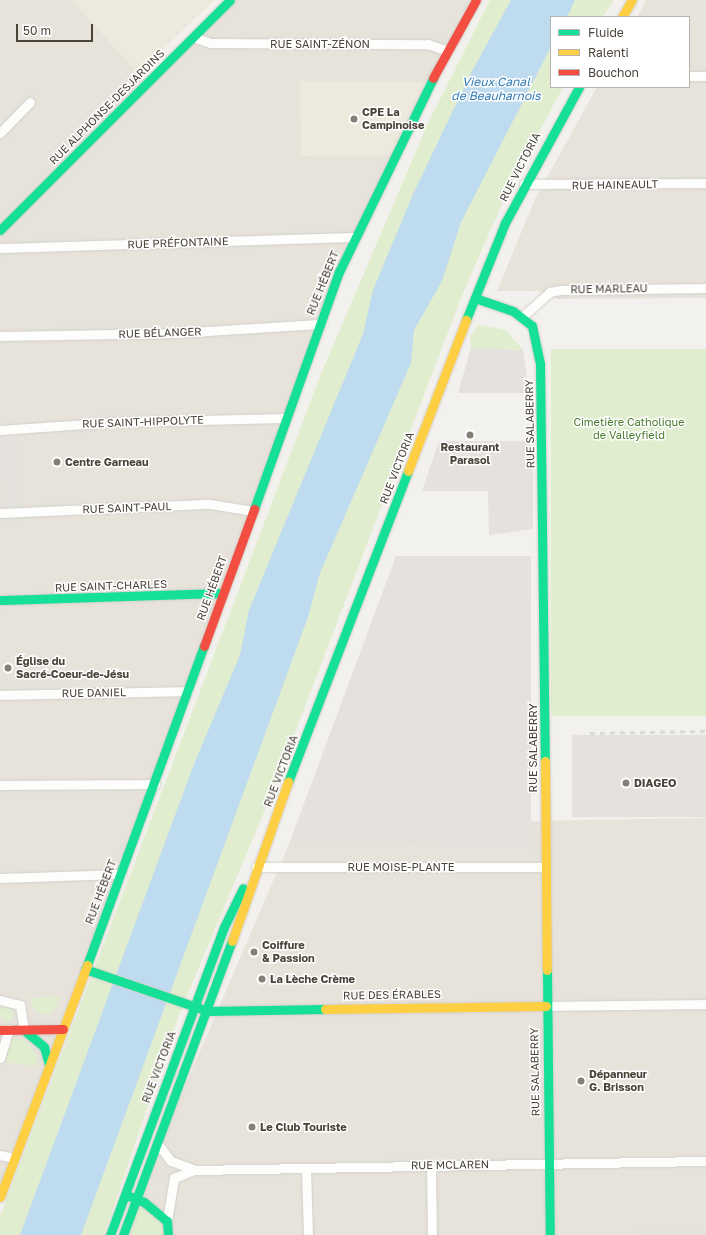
<!DOCTYPE html>
<meta charset="utf-8">
<style>
body{margin:0}
#map{position:relative;width:706px;height:1235px;overflow:hidden;background:#f3f1ed;font-family:"Golos Text",sans-serif}
div>[style]{position:absolute}
.residential>*{inset:0;background:#e7e3db}
.industrial>*{inset:0;background:#e5e1dd;transform-origin:0 0}
.education>*{inset:0;background:#ede9dd}
.green>*{inset:0;background:#e0edce;transform-origin:0 0}
.round{border-radius:50%}
.parking>*{inset:0;background:#e5e2de;transform-origin:0 0}
.water>*{inset:0;background:#bedbf0}
.roads{filter:drop-shadow(0 0 1px #d1cfcb) drop-shadow(0 0 1px #d1cfcb)}
.street>*{height:9px;margin:-4.5px;padding:0 4.5px;transform-origin:4.5px;border-radius:4.5px;background:#fdfdfc}
.fast>*{height:9px;margin:-4.5px;padding:0 4.5px;transform-origin:4.5px;border-radius:4.5px;background:#16e098}
.slow>*{height:9px;margin:-4.5px;padding:0 4.5px;transform-origin:4.5px;border-radius:4.5px;background:#ffcf43}
.jam>*{height:9px;margin:-4.5px;padding:0 4.5px;transform-origin:4.5px;border-radius:4.5px;background:#f24e42}
.rail>*{height:3px;margin-top:-1.5px;transform-origin:0;background:repeating-linear-gradient(90deg,#dadad9 0 5px,transparent 0 10px)}
.dots>*{width:11px;height:11px;translate:-50% -50%;box-sizing:border-box;border:2px solid #fff;border-radius:50%}
span{translate:-50% -50%;white-space:nowrap;text-align:center;line-height:1.15;-webkit-text-stroke:3px #fff;paint-order:stroke}
.street-label{font-size:11px;color:#4a4338}
.poi-label{font-size:11px;color:#4a4338;font-weight:700}
.left{translate:0 -50%;text-align:left}
.park-label{font-size:11px;color:#487c2b}
.water-label{font-size:12px;color:#317bb6;font-style:italic}
.legend{position:absolute;left:550px;top:16px;width:140px;height:72px;box-sizing:border-box;background:#fff;border:1px solid #b7b4af;margin:0;padding:5px 7px;list-style:none;font-size:12px;color:#4a4338}
.legend li{display:flex;align-items:center;gap:8px;height:20px}
.legend b{width:20px;border:1px solid #b7b4af}
.scale{position:absolute;left:16px;top:24px;width:77px;height:18px;box-sizing:border-box;border:2px solid #4a4338;border-top:0;padding-left:5px;font-size:12px;line-height:14px;white-space:nowrap;color:#4a4338;-webkit-text-stroke:3px #fff;paint-order:stroke}
</style>
<div id="map">
<div class="residential">
<div style="clip-path:polygon(0 0,78px 0,147px 83px,230px 0,476px 0,355px 237px,0 1197px)"></div>
<div style="clip-path:polygon(646px 0,706px 0,706px 298px,558px 299px,538px 291px,497px 291px,535px 199px,597px 87px,689px 87px,689px 17px,637px 17px)"></div>
<div style="clip-path:polygon(706px 818px,706px 1235px,168px 1235px,137px 1198px,289px 844px,530px 849px,531px 821px)"></div>
</div>
<div class="industrial">
<div style="clip-path:polygon(396px 556px,531px 556px,531px 849px,289px 844px)"></div>
<div style="left:706px;top:735px;width:82px;height:134px;rotate:90deg"></div>
</div>
<div class="education">
<div style="clip-path:polygon(72px 0,214px 0,138px 74px)"></div>
<div style="clip-path:polygon(300px 81px,426px 82px,390px 155px,301px 156px)"></div>
</div>
<div class="green">
<div style="clip-path:polygon(490px 0,614px 0,602px 17px,551px 17px,551px 87px,563px 87px,507px 192px,461px 298px,272px 793px,179px 1015px,104px 1235px,0 1235px,0 1216px,321px 374px,428px 123px)"></div>
<div style="clip-path:polygon(479px 325px,506px 330px,523px 350px,471px 348px,470px 336px)"></div>
<div style="left:706px;top:349px;width:367px;height:155px;rotate:90deg"></div>
<div style="clip-path:polygon(61px 997px,52px 1013px,44px 1015px,36px 1011px,29px 998px)"></div>
<div class="round" style="left:0;top:1007px;width:14px;height:14px"></div>
<div style="clip-path:polygon(9px 1039px,18px 1038px,29px 1043px,37px 1056px,36px 1066px,6px 1062px)"></div>
<div style="clip-path:polygon(137px 1198px,157px 1210px,168px 1235px,123px 1235px)"></div>
</div>
<div class="parking">
<div style="clip-path:polygon(471px 348px,523px 350px,529px 393px,458px 393px)"></div>
<div style="left:20px;top:438px;width:69px;height:20px;rotate:89deg"></div>
<div style="clip-path:polygon(439px 441px,533px 441px,533px 529px,489px 535px,488px 491px,422px 491px)"></div>
<div style="clip-path:polygon(638px 1229px,706px 1232px,706px 1235px,638px 1235px)"></div>
</div>
<div class="water">
<div style="clip-path:polygon(511px 0,575px 0,567px 17px,551px 17px,551px 47px,461px 222px,442px 281px,414px 330px,411px 363px,320px 573px,308px 617px,81px 1235px,20px 1235px,194px 764px,240px 655px,249px 610px,363px 334px,373px 290px,414px 192px,470px 75px)"></div>
</div>
<div class="roads">
<div class="street">
<div style="left:193px;top:37px;width:18px;rotate:19deg"></div>
<div style="left:210px;top:43px;width:218px;rotate:0.3deg"></div>
<div style="left:428px;top:44px;width:20px;rotate:20deg"></div>
<div style="left:689px;top:76px;width:17px"></div>
<div style="left:0;top:133px;width:43px;rotate:-45.9deg"></div>
<div style="left:524px;top:184px;width:182px;rotate:-0.3deg"></div>
<div style="left:0;top:248px;width:355px;rotate:-1.8deg"></div>
<div style="left:522px;top:317px;width:38px;rotate:-42deg"></div>
<div style="left:550px;top:292px;width:10px;rotate:-11deg"></div>
<div style="left:560px;top:290px;width:146px;rotate:-0.8deg"></div>
<div style="left:0;top:336px;width:175px;rotate:-1deg"></div>
<div style="left:175px;top:333px;width:144px;rotate:-3.6deg"></div>
<div style="left:0;top:430px;width:113px;rotate:-4deg"></div>
<div style="left:113px;top:422px;width:173px;rotate:-1.3deg"></div>
<div style="left:0;top:513px;width:210px;rotate:-2.5deg"></div>
<div style="left:210px;top:504px;width:44px;rotate:9.2deg"></div>
<div style="left:0;top:695px;width:188px;rotate:-1.2deg"></div>
<div style="left:0;top:785px;width:155px;rotate:-0.4deg"></div>
<div style="left:256px;top:867px;width:289px"></div>
<div style="left:0;top:878px;width:121px;rotate:-1.9deg"></div>
<div style="left:0;top:1000px;width:21px;rotate:14deg"></div>
<div style="left:20px;top:1005px;width:25px;rotate:81deg"></div>
<div style="left:546px;top:1006px;width:160px;rotate:-0.7deg"></div>
<div style="left:0;top:1058px;width:30px;rotate:-73deg"></div>
<div style="left:158px;top:1144px;width:21px;rotate:53deg"></div>
<div style="left:171px;top:1161px;width:23px;rotate:20deg"></div>
<div style="left:0;top:1155px;width:13px;rotate:13deg"></div>
<div style="left:431px;top:1166px;width:69px;rotate:89.2deg"></div>
<div style="left:306px;top:1168px;width:67px;rotate:88.3deg"></div>
<div style="left:167px;top:1221px;width:44px;rotate:-80.8deg"></div>
<div style="left:174px;top:1178px;width:22px;rotate:-22deg"></div>
<div style="left:194px;top:1170px;width:512px;rotate:-1.01deg"></div>
</div>
<div class="fast">
<div style="left:0;top:230px;width:325px;rotate:-45deg"></div>
<div style="left:475px;top:298px;width:40px;rotate:18.9deg"></div>
<div style="left:513px;top:311px;width:24px;rotate:38deg"></div>
<div style="left:532px;top:326px;width:39px;rotate:78deg"></div>
<div style="left:540px;top:364px;width:397px;rotate:89.3deg"></div>
<div style="left:466px;top:320px;width:105px;rotate:-68.1deg"></div>
<div style="left:505px;top:223px;width:155px;rotate:-61.4deg"></div>
<div style="left:254px;top:509px;width:252px;rotate:-70.3deg"></div>
<div style="left:339px;top:272px;width:216px;rotate:-64.1deg"></div>
<div style="left:0;top:600px;width:223px;rotate:-1.8deg"></div>
<div style="left:288px;top:782px;width:333px;rotate:-68.9deg"></div>
<div style="left:87px;top:965px;width:340px;rotate:-69.9deg"></div>
<div style="left:85px;top:969px;width:130px;rotate:18.9deg"></div>
<div style="left:208px;top:1011px;width:117px;rotate:-1deg"></div>
<div style="left:547px;top:970px;width:265px;rotate:89.4deg"></div>
<div style="left:24px;top:1030px;width:26px;rotate:40deg"></div>
<div style="left:44px;top:1047px;width:19px;rotate:74deg"></div>
<div style="left:129px;top:1196px;width:16px;rotate:22deg"></div>
<div style="left:144px;top:1202px;width:30px;rotate:40deg"></div>
<div style="left:167px;top:1221px;width:14px;rotate:86deg"></div>
<div style="left:110px;top:1235px;width:328px;rotate:-69.7deg"></div>
<div style="left:224px;top:927px;width:43px;rotate:-64deg"></div>
<div style="left:123px;top:1235px;width:314px;rotate:-69.7deg"></div>
</div>
<div class="slow">
<div style="left:622px;top:17px;width:20px;rotate:-60deg"></div>
<div style="left:408px;top:471px;width:162px;rotate:-69deg"></div>
<div style="left:545px;top:761px;width:209px;rotate:89.5deg"></div>
<div style="left:232px;top:941px;width:169px;rotate:-70.6deg"></div>
<div style="left:325px;top:1009px;width:221px;rotate:-0.8deg"></div>
<div style="left:0;top:1197px;width:248px;rotate:-69.4deg"></div>
</div>
<div class="jam">
<div style="left:433px;top:78px;width:89px;rotate:-61.1deg"></div>
<div style="left:204px;top:646px;width:146px;rotate:-69.9deg"></div>
<div style="left:0;top:1030px;width:63px;rotate:-0.9deg"></div>
</div>
</div>
<div class="rail">
<div style="left:590px;top:733px;width:116px;rotate:-1deg"></div>
</div>
<div class="dots">
<div style="left:354px;top:119px;background:#858077"></div>
<div style="left:470px;top:435px;background:#858077"></div>
<div style="left:57px;top:462px;background:#858077"></div>
<div style="left:8px;top:668px;background:#858077"></div>
<div style="left:626px;top:783px;background:#858077"></div>
<div style="left:254px;top:952px;background:#858077"></div>
<div style="left:262px;top:979px;background:#858077"></div>
<div style="left:581px;top:1081px;background:#858077"></div>
<div style="left:252px;top:1127px;background:#858077"></div>
</div>
<div class="street-label">
<span style="left:320px;top:44px">RUE SAINT-ZÉNON</span>
<span style="left:107px;top:107px;rotate:-45deg">RUE ALPHONSE-DESJARDINS</span>
<span style="left:520px;top:167px;rotate:-63deg">RUE VICTORIA</span>
<span style="left:615px;top:185px;rotate:-1deg">RUE HAINEAULT</span>
<span style="left:178px;top:243px;rotate:-2deg">RUE PRÉFONTAINE</span>
<span style="left:323px;top:283px;rotate:-68deg">RUE HÉBERT</span>
<span style="left:609px;top:289px;rotate:-1deg">RUE MARLEAU</span>
<span style="left:160px;top:333px;rotate:-2deg">RUE BÉLANGER</span>
<span style="left:143px;top:422px;rotate:-2deg">RUE SAINT-HIPPOLYTE</span>
<span style="left:530px;top:424px;rotate:-91deg">RUE SALABERRY</span>
<span style="left:397px;top:468px;rotate:-69deg">RUE VICTORIA</span>
<span style="left:127px;top:508px;rotate:-2deg">RUE SAINT-PAUL</span>
<span style="left:111px;top:586px;rotate:-2deg">RUE SAINT-CHARLES</span>
<span style="left:212px;top:588px;rotate:-70deg">RUE HÉBERT</span>
<span style="left:94px;top:693px;rotate:-1deg">RUE DANIEL</span>
<span style="left:533px;top:748px;rotate:-90deg">RUE SALABERRY</span>
<span style="left:281px;top:771px;rotate:-69deg">RUE VICTORIA</span>
<span style="left:401px;top:867px">RUE MOISE-PLANTE</span>
<span style="left:101px;top:892px;rotate:-69deg">RUE HÉBERT</span>
<span style="left:392px;top:995px;rotate:-1deg">RUE DES ÉRABLES</span>
<span style="left:159px;top:1067px;rotate:-69deg">RUE VICTORIA</span>
<span style="left:535px;top:1072px;rotate:-91deg">RUE SALABERRY</span>
<span style="left:450px;top:1165px;rotate:-1deg">RUE MCLAREN</span>
</div>
<div class="poi-label">
<span class="left" style="left:362px;top:119px">CPE La<br>Campinoise</span>
<span style="left:470px;top:454px">Restaurant<br>Parasol</span>
<span class="left" style="left:65px;top:462px">Centre Garneau</span>
<span class="left" style="left:16px;top:668px">Église du<br>Sacré-Coeur-de-Jésu</span>
<span class="left" style="left:634px;top:783px">DIAGEO</span>
<span class="left" style="left:262px;top:952px">Coiffure<br>&amp; Passion</span>
<span class="left" style="left:270px;top:979px">La Lèche Crème</span>
<span class="left" style="left:589px;top:1081px">Dépanneur<br>G. Brisson</span>
<span class="left" style="left:260px;top:1127px">Le Club Touriste</span>
</div>
<div class="park-label">
<span style="left:629px;top:429px">Cimetière Catholique<br>de Valleyfield</span>
</div>
<div class="water-label">
<span style="left:496px;top:89px">Vieux Canal<br>de Beauharnois</span>
</div>
<ul class="legend">
<li><b style="height:5px;background:#16e098"></b>Fluide</li>
<li><b style="height:5px;background:#ffcf43"></b>Ralenti</li>
<li><b style="height:5px;background:#f24e42"></b>Bouchon</li>
</ul>
<div class="scale">50 m</div>
</div>
